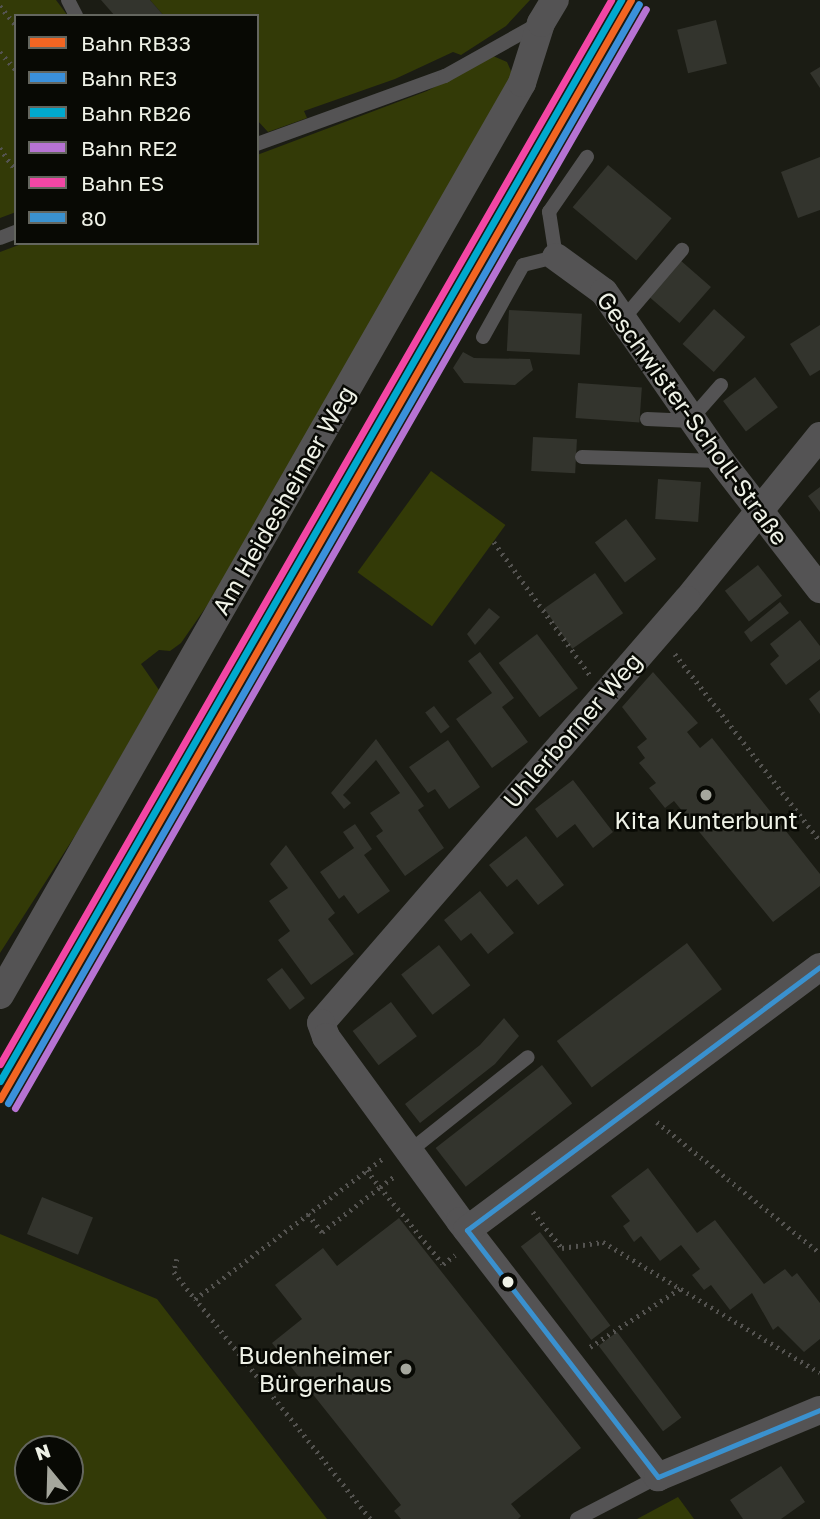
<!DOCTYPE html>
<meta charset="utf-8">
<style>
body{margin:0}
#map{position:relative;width:820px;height:1519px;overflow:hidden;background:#1b1c14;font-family:"Golos Text",sans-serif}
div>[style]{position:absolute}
.green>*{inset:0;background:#333a07;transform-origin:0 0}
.building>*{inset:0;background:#33342d;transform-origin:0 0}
.path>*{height:4.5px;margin-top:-2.25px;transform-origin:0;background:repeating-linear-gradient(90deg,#545350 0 2px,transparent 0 7px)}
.lane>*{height:14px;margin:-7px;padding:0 7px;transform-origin:7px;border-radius:7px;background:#545354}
.street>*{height:28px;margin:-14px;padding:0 14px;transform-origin:14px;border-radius:14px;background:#545354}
.bus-1>*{height:5px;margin:-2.5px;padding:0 2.5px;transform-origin:2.5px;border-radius:2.5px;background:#3a91cf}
.rail-1>*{height:7px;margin:-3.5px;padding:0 3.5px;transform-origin:3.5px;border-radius:3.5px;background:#f26522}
.rail-2>*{height:7px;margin:-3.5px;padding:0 3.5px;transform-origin:3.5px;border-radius:3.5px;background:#3a90db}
.rail-3>*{height:7px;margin:-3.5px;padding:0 3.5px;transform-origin:3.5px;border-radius:3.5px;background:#00a9ce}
.rail-4>*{height:7px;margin:-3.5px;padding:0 3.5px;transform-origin:3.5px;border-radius:3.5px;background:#b673d3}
.rail-5>*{height:7px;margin:-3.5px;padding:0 3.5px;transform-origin:3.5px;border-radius:3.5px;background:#f346a5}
.dots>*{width:19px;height:19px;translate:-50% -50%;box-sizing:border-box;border:4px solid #080904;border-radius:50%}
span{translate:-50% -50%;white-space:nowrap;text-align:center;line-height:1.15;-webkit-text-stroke:5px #080904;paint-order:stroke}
.street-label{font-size:24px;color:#eff2e7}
.poi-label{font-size:24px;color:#eff2e7}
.right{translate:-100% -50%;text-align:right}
.legend{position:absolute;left:14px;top:14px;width:245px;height:231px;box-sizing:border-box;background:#080904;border:2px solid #64665f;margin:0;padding:9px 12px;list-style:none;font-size:21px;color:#eff2e7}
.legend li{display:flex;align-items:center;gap:14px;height:35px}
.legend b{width:35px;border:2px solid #64665f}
.north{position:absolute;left:14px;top:1435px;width:70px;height:70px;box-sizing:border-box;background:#080904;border:2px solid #64665f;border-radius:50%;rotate:341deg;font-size:19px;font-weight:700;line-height:28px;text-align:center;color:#eff2e7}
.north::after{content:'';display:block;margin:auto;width:24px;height:32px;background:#a5a79d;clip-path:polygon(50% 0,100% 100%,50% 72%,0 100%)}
</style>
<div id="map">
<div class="green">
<div style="clip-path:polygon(0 0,56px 0,68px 16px,16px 16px,16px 212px,0 218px)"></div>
<div style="clip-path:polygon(150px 0,530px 0,506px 26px,461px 55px,453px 52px,395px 79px,304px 111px,307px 118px,268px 132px,257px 120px,257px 16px,164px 16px)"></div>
<div style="clip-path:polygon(493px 56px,507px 62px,514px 78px,240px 558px,181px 643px,170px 651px,159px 650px,141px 664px,159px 690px,78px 831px,0 953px,0 252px,24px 243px,257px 243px,257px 155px,427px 91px)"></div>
<div style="left:431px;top:471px;width:92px;height:125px;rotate:36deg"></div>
<div style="clip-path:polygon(evenodd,0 1234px,157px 1299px,327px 1519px,0 1519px,0 1234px,28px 1449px,70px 1449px,70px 1491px,28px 1491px,28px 1449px)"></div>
<div style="clip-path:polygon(678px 1497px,694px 1519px,637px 1519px)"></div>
</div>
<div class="building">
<div style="clip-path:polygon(101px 0,150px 0,164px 16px,115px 16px)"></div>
<div style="left:716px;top:20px;width:45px;height:40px;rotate:76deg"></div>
<div style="clip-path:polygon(820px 67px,820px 88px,810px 73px)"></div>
<div style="clip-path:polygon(820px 157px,820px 210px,798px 218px,781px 172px)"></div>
<div style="left:608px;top:165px;width:83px;height:55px;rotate:40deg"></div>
<div style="left:680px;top:260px;width:41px;height:48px;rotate:41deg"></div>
<div style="left:714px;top:309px;width:42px;height:47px;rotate:42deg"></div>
<div style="left:509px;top:310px;width:73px;height:41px;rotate:3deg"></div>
<div style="clip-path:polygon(820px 325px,820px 370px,810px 376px,790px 344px)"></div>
<div style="clip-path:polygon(463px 352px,474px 358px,530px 359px,533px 370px,515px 385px,464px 383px,453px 368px)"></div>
<div style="left:755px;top:377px;width:38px;height:40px;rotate:53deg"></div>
<div style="left:578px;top:383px;width:64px;height:35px;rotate:4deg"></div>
<div style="left:533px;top:437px;width:44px;height:34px;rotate:3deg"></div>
<div style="left:658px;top:479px;width:43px;height:40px;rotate:4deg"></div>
<div style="clip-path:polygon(820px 487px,820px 512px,808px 496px)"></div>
<div style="left:626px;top:519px;width:50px;height:39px;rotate:53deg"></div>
<div style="left:758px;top:565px;width:39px;height:42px;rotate:52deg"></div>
<div style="left:595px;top:573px;width:49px;height:62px;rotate:55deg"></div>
<div style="clip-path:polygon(780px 602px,789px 613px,751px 642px,744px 632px)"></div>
<div style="clip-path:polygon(489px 608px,500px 617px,475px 645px,467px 634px)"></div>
<div style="clip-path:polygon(800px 620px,820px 646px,820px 659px,786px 685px,770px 664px,779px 656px,770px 644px)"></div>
<div style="left:537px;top:634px;width:68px;height:48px;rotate:53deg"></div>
<div style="clip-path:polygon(480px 652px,514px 698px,502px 707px,528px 742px,492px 768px,456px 719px,492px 693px,468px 661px)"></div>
<div style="clip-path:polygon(653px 672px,698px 723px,687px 732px,700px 748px,712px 738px,820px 874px,820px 886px,773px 922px,674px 801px,665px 808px,649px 788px,656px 783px,639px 763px,645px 758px,637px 747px,647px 739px,622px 707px)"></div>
<div style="clip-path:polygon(820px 690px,820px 714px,809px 699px)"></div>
<div style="left:434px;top:706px;width:26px;height:11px;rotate:53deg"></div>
<div style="clip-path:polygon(376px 739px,424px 806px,418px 810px,444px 848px,405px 876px,376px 836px,383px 831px,370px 813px,400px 793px,376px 760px,343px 795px,351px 803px,344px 809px,331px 793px)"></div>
<div style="clip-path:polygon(448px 740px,480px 787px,449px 809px,435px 789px,428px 793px,409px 767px)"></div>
<div style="clip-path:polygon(573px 780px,613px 832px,593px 848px,575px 824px,557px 838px,535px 809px)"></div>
<div style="clip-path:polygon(355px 824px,372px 849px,364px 855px,390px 891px,358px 914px,344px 895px,339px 899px,320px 872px,354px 848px,343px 832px)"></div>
<div style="clip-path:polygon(526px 836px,564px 885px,538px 905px,517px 879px,507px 887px,489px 865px)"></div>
<div style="clip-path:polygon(286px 845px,335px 913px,328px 919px,354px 954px,311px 985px,278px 940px,290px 931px,269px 901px,288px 888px,270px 864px)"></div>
<div style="clip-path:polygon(480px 891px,514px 933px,488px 954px,471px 933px,461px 941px,444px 920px)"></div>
<div style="left:687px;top:943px;width:58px;height:163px;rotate:53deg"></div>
<div style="left:439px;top:945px;width:51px;height:48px;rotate:52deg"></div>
<div style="left:282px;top:968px;width:38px;height:19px;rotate:53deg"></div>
<div style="left:391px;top:1002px;width:43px;height:48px;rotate:53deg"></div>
<div style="clip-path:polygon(504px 1018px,519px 1036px,495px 1064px,420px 1123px,405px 1104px,480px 1045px)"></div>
<div style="left:542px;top:1065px;width:49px;height:135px;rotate:52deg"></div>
<div style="clip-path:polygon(648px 1168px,697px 1233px,715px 1220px,764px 1284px,785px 1269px,792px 1277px,797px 1273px,820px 1303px,820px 1339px,804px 1352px,778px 1326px,773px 1330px,752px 1293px,730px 1310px,711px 1285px,704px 1290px,692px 1275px,700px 1269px,681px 1245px,660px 1261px,641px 1236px,634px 1242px,623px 1226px,630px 1221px,611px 1196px)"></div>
<div style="left:42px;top:1197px;width:55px;height:40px;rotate:22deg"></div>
<div style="clip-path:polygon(399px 1218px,581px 1448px,511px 1504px,521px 1516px,518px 1519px,401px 1519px,394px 1511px,401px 1505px,272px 1343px,302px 1319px,275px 1285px,323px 1248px,337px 1266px)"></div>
<div style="left:540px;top:1232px;width:117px;height:24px;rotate:53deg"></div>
<div style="left:617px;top:1332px;width:107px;height:23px;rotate:53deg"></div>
<div style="clip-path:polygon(781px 1466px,805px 1502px,781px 1519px,743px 1519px,730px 1500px)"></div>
</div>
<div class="path">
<div style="left:0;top:6px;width:25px;rotate:50deg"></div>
<div style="left:0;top:52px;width:24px;rotate:48deg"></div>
<div style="left:0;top:148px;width:28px;rotate:55deg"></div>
<div style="left:494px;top:542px;width:164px;rotate:54.2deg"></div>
<div style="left:675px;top:654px;width:237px;rotate:52.2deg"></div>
<div style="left:657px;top:1122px;width:209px;rotate:38.8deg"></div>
<div style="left:367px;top:1170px;width:21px;rotate:53deg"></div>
<div style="left:380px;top:1187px;width:20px;rotate:-37deg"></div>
<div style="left:533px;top:1212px;width:46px;rotate:51.1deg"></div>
<div style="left:562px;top:1248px;width:41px;rotate:-8.3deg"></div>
<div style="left:603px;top:1242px;width:253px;rotate:31.1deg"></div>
<div style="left:308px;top:1214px;width:23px;rotate:52deg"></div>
<div style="left:322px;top:1232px;width:73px;rotate:-37.8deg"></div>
<div style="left:380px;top:1187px;width:99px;rotate:50.7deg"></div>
<div style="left:443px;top:1264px;width:15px;rotate:-37deg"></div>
<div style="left:177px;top:1259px;width:13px;rotate:103deg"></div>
<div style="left:174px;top:1272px;width:34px;rotate:52deg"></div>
<div style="left:590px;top:1347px;width:108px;rotate:-33deg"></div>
<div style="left:370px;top:1519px;width:281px;rotate:-128.5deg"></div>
<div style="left:195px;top:1299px;width:234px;rotate:-36.8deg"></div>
</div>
<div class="lane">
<div style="left:68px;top:0;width:18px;rotate:63deg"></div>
<div style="left:257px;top:144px;width:200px;rotate:-19.9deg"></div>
<div style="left:445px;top:76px;width:109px;rotate:-29.2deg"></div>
<div style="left:0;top:238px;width:17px;rotate:-21deg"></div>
<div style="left:623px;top:319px;width:91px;rotate:-49.5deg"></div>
<div style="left:483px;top:337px;width:82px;rotate:-60.9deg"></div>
<div style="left:523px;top:265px;width:34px;rotate:-14deg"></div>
<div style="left:556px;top:257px;width:46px;rotate:-98.8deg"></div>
<div style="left:549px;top:212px;width:67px;rotate:-55.4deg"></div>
<div style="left:692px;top:418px;width:44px;rotate:-48.7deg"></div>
<div style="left:647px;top:419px;width:45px;rotate:2.5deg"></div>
<div style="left:582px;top:457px;width:139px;rotate:1.6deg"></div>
<div style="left:411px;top:1150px;width:149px;rotate:-38.5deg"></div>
<div style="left:577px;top:1519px;width:91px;rotate:-27.4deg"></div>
</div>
<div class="street">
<div style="left:556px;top:257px;width:59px;rotate:36.1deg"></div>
<div style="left:604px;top:292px;width:206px;rotate:55.3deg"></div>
<div style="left:721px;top:461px;width:162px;rotate:52.3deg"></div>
<div style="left:820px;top:436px;width:211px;rotate:129deg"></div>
<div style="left:687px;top:600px;width:559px;rotate:130.87deg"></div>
<div style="left:321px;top:1023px;width:15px;rotate:70deg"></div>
<div style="left:326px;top:1037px;width:228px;rotate:53.9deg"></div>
<div style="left:460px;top:1221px;width:324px;rotate:52.3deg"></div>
<div style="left:658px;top:1477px;width:175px;rotate:-22.5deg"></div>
<div style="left:0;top:995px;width:1051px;rotate:-60.21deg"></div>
<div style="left:522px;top:83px;width:63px;rotate:-72.4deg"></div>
<div style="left:541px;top:23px;width:27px;rotate:-59deg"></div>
<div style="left:467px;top:1230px;width:440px;rotate:-36.7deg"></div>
</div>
<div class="bus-1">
<div style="left:467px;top:1230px;width:440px;rotate:-36.7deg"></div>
<div style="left:467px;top:1230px;width:312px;rotate:52.3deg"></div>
<div style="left:658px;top:1477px;width:175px;rotate:-22.5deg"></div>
</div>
<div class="rail-1">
<div style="left:0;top:1099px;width:1267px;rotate:-60.14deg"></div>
</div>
<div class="rail-2">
<div style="left:8px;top:1103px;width:1267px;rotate:-60.14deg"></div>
</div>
<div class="rail-3">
<div style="left:0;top:1081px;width:1247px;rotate:-60.12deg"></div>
</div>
<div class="rail-4">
<div style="left:15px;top:1108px;width:1267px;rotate:-60.14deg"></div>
</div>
<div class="rail-5">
<div style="left:0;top:1064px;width:1227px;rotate:-60.13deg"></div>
</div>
<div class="dots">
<div style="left:706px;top:795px;background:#a5a79d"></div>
<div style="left:508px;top:1282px;background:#eff2e7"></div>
<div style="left:406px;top:1369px;background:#a5a79d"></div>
</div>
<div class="street-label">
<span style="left:693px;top:418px;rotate:54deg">Geschwister-Scholl-Straße</span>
<span style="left:283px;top:500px;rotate:-60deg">Am Heidesheimer Weg</span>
<span style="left:572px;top:730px;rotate:-49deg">Uhlerborner Weg</span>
</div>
<div class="poi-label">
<span style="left:706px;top:820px">Kita Kunterbunt</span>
<span class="right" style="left:392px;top:1369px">Budenheimer<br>Bürgerhaus</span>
</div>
<ul class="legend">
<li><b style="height:9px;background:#f26522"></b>Bahn RB33</li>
<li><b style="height:9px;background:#3a90db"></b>Bahn RE3</li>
<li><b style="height:9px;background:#00a9ce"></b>Bahn RB26</li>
<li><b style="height:9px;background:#b673d3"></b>Bahn RE2</li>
<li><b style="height:9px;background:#f346a5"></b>Bahn ES</li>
<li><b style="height:9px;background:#3a91cf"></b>80</li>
</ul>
<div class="north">N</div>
</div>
